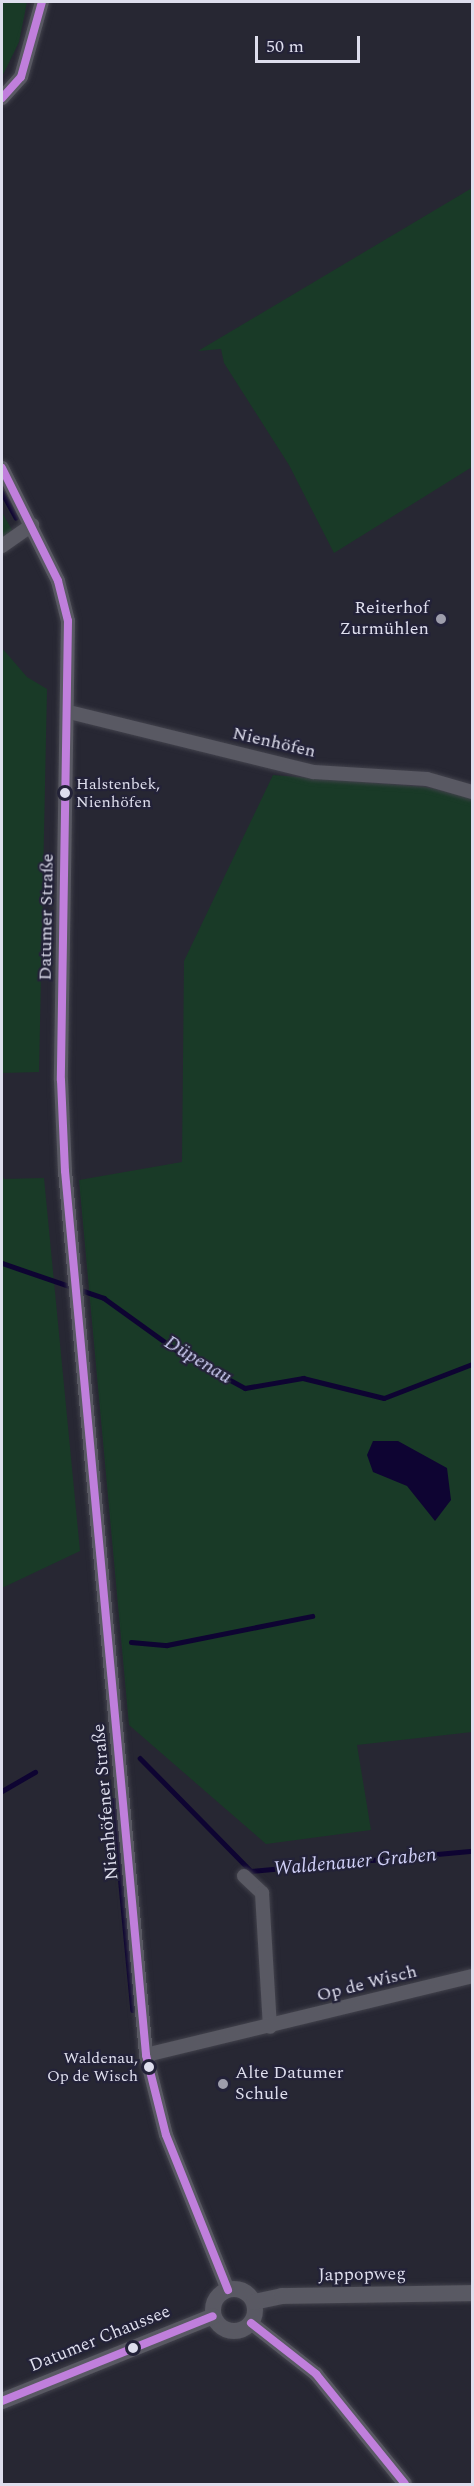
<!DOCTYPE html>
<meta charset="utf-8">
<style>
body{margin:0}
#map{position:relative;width:474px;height:2486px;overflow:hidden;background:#272733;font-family:Spectral,serif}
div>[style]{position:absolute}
.green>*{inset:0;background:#193a27}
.water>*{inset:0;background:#0e0432}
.stream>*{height:4.5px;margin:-2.25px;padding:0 2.25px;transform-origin:2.25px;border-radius:2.25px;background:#0e0432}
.roads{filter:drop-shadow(0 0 2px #42424c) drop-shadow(0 0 2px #42424c)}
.minor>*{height:14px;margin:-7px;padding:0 7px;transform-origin:7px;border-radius:7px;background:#595963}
.tertiary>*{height:16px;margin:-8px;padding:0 8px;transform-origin:8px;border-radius:8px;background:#595963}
.tertiary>.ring{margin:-8px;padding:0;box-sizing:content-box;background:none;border:16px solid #595963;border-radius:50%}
.bus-1>*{height:8px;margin:-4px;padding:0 4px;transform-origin:4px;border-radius:4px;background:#c07fdc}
.dots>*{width:16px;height:16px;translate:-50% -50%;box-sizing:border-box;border:3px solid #232238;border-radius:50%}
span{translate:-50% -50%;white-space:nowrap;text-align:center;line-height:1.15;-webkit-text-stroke:4.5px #232238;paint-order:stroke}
.bus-label{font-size:16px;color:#dedeed}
.left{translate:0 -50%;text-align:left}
.right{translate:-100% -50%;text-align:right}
.poi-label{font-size:18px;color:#dedeed}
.street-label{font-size:18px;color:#dedeed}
.water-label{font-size:20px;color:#cfcff5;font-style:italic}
.frame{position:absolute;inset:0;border:3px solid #dedeed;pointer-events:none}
.scale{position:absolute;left:255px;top:36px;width:105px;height:27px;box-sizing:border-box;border:3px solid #dedeed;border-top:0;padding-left:8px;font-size:18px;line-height:21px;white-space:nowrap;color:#dedeed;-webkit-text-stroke:4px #232238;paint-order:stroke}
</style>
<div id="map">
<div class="green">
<div style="clip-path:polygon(2px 2px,27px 2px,19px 42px,2px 77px)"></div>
<div style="clip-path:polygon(472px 188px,472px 467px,334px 553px,289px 465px,224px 363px,221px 349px,198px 351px)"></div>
<div style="clip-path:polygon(2px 512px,12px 530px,2px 538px)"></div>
<div style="clip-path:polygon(2px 648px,27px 677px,47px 689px,39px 1072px,2px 1073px)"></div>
<div style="clip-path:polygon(273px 775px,426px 787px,472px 797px,472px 1732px,357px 1745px,371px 1830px,266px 1844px,129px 1725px,79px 1180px,182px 1162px,184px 961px)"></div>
<div style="clip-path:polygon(2px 1173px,4px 1179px,44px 1178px,80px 1551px,2px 1588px)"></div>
</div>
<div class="water">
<div style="clip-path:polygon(373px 1441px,398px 1441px,447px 1468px,451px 1500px,435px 1521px,407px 1486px,373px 1472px,367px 1455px)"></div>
</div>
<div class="stream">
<div style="left:2px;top:492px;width:29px;rotate:61deg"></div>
<div style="left:2px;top:1263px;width:108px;rotate:18.9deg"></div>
<div style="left:104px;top:1298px;width:92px;rotate:35.8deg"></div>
<div style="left:179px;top:1352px;width:75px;rotate:28.6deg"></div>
<div style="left:245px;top:1388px;width:59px;rotate:-9.8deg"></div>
<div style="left:303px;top:1378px;width:83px;rotate:13.9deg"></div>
<div style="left:384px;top:1398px;width:94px;rotate:-21.1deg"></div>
<div style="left:131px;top:1642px;width:36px;rotate:5deg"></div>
<div style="left:167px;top:1645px;width:148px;rotate:-11.3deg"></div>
<div style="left:140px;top:1758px;width:158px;rotate:45.5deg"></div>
<div style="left:251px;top:1871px;width:222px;rotate:-5.2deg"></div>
<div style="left:2px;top:1791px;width:38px;rotate:-30deg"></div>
<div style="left:113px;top:1800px;width:211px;rotate:84.6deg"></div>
</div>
<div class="roads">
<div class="minor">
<div style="left:2px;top:98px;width:28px;rotate:-48deg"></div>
<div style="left:21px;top:77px;width:78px;rotate:-74.4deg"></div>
<div style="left:2px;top:468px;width:126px;rotate:63.6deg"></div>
<div style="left:58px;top:581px;width:41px;rotate:76deg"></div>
<div style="left:68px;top:621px;width:459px;rotate:90.9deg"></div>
<div style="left:61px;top:1080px;width:91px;rotate:87.5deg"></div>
<div style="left:65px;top:1171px;width:888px;rotate:84.76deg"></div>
<div style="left:146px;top:2055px;width:82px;rotate:76deg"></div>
<div style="left:166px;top:2135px;width:167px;rotate:68.2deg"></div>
<div style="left:2px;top:546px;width:37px;rotate:-35deg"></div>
<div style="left:69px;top:712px;width:252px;rotate:13.8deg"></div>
<div style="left:314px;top:772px;width:113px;rotate:3.5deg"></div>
<div style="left:427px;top:779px;width:47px;rotate:16.1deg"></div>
<div style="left:244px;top:1876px;width:25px;rotate:43deg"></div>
<div style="left:262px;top:1893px;width:134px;rotate:86.6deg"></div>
<div style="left:146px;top:2055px;width:335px;rotate:-13.6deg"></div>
<div style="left:251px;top:2323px;width:83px;rotate:38.1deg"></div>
<div style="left:316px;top:2374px;width:141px;rotate:51deg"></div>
</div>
<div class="tertiary">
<div class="ring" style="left:213px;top:2289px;width:26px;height:26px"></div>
<div style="left:254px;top:2302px;width:29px;rotate:-12deg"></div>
<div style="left:282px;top:2296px;width:190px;rotate:-0.9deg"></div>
<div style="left:2px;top:2401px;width:227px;rotate:-21.9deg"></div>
</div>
</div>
<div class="bus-1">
<div style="left:2px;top:98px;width:28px;rotate:-48deg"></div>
<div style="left:21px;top:77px;width:78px;rotate:-74.4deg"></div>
<div style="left:2px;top:468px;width:126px;rotate:63.6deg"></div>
<div style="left:58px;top:581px;width:41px;rotate:76deg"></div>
<div style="left:68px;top:621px;width:459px;rotate:90.9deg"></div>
<div style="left:61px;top:1080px;width:91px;rotate:87.5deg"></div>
<div style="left:65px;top:1171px;width:888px;rotate:84.76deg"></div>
<div style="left:146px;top:2055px;width:82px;rotate:76deg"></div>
<div style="left:166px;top:2135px;width:167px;rotate:68.2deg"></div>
<div style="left:251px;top:2323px;width:83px;rotate:38.1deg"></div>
<div style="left:316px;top:2374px;width:141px;rotate:51deg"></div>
<div style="left:2px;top:2401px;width:227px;rotate:-21.9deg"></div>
</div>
<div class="dots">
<div style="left:441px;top:619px;background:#9e9eac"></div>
<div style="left:65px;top:793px;background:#dedeed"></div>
<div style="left:149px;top:2067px;background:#dedeed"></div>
<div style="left:223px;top:2084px;background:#9e9eac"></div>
<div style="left:133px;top:2348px;background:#dedeed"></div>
</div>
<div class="bus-label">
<span class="left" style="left:76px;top:793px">Halstenbek,<br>Nienhöfen</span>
<span class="right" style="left:138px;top:2067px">Waldenau,<br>Op de Wisch</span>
</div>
<div class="poi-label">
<span class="right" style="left:429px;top:619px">Reiterhof<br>Zurmühlen</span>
<span class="left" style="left:235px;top:2084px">Alte Datumer<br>Schule</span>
</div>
<div class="street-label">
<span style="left:274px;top:743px;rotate:13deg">Nienhöfen</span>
<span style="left:47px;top:917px;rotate:-89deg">Datumer Straße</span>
<span style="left:106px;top:1802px;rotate:-95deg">Nienhöfener Straße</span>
<span style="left:367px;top:1984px;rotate:-14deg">Op de Wisch</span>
<span style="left:362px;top:2275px;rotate:-1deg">Jappopweg</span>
<span style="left:100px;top:2339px;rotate:-22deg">Datumer Chaussee</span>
</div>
<div class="water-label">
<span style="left:198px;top:1360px;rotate:31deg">Düpenau</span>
<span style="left:355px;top:1862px;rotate:-5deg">Waldenauer Graben</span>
</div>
<div class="frame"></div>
<div class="scale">50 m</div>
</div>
